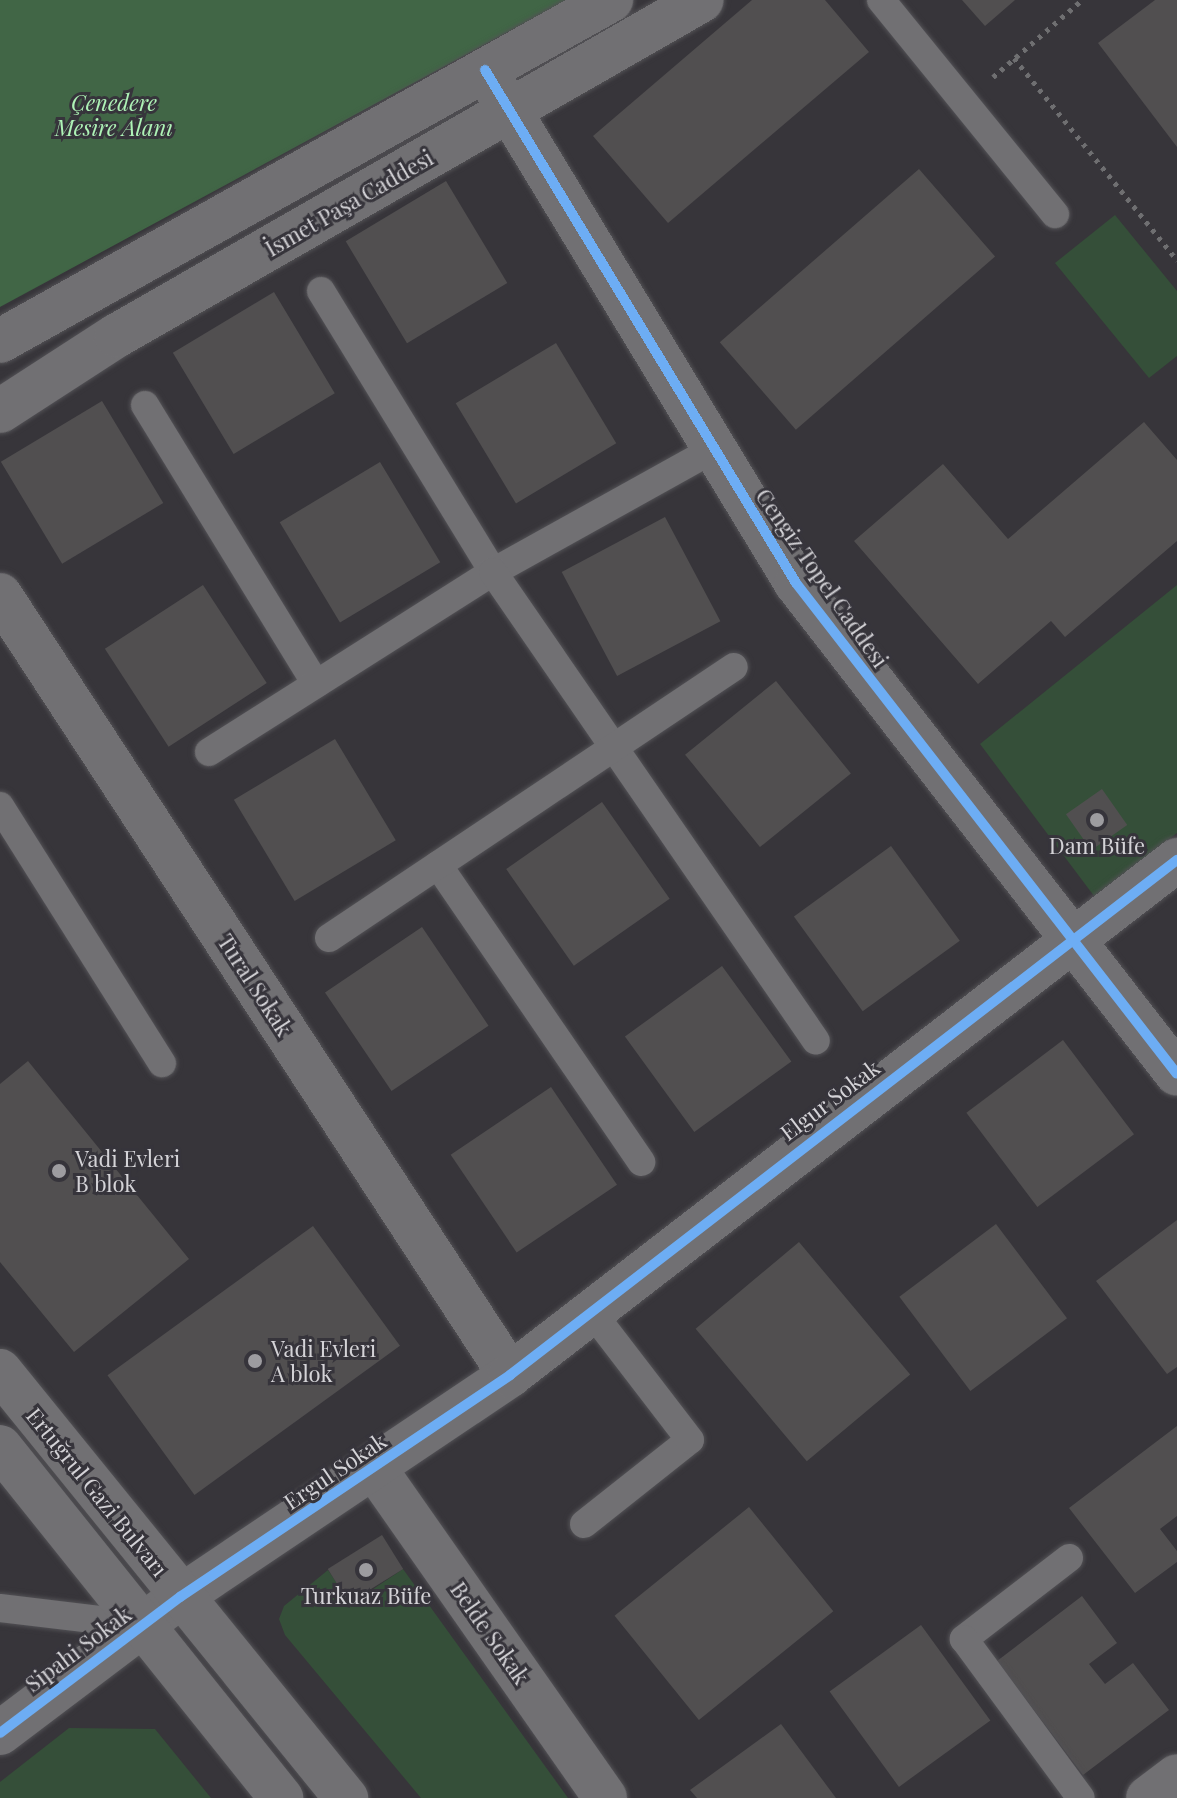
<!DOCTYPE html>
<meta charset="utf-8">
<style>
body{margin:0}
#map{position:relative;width:1177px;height:1798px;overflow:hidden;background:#37353a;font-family:"Playfair Display",serif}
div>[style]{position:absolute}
.green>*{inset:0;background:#354f39}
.forest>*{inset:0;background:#416646}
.building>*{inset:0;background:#514f50;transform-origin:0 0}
.path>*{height:5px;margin-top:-2.5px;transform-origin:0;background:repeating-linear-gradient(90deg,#6f6f71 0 4px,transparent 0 10px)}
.roads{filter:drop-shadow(0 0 2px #525155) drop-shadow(0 0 2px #525155)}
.lane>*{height:28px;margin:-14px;padding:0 14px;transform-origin:14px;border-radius:14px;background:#717073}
.street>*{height:44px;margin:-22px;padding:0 22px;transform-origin:22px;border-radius:22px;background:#717073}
.secondary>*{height:44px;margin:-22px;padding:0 22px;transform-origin:22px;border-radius:22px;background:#717073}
.cycleway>*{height:10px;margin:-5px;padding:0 5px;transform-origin:5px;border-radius:5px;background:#6dadf4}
.dots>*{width:22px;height:22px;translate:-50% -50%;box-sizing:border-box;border:4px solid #36343b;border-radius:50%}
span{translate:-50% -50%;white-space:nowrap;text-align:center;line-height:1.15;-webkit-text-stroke:6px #36343b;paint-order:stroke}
.park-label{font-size:22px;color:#aef3b6;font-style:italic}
.street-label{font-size:22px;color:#d4d3d7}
.poi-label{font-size:22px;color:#d4d3d7}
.left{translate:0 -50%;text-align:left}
</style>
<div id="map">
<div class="green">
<div style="clip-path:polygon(1115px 215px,1177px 291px,1177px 356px,1149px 378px,1055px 263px)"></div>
<div style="clip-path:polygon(1177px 585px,1177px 833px,1094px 896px,980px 744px)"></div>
<div style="clip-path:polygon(403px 1569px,568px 1798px,421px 1798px,285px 1635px,279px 1619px,284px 1606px,328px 1570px,351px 1604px)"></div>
<div style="clip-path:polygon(69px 1728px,155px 1729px,211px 1798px,0 1798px,0 1782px)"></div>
</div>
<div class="forest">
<div style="clip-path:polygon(0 0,567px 0,0 307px)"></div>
</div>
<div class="building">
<div style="clip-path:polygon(752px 0,825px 0,869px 52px,668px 223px,593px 136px)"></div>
<div style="clip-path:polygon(962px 0,1015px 0,985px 26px)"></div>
<div style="clip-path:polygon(1155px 0,1177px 0,1177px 147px,1098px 43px)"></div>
<div style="left:919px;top:169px;width:116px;height:264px;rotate:49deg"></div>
<div style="left:446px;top:181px;width:119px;height:117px;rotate:59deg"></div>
<div style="left:274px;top:292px;width:118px;height:118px;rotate:59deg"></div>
<div style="left:556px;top:343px;width:117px;height:117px;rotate:59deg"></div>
<div style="left:102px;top:401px;width:119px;height:118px;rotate:59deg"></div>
<div style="clip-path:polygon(1144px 422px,1177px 460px,1177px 541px,1065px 637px,1051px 621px,978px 684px,854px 541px,943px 464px,1008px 539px)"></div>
<div style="left:380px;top:462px;width:117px;height:117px;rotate:59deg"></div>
<div style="left:665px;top:517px;width:118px;height:117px;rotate:62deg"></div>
<div style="left:203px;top:585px;width:117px;height:117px;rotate:57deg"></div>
<div style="left:776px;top:681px;width:119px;height:117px;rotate:51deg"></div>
<div style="left:335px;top:739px;width:118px;height:118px;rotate:59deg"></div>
<div style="left:1102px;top:789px;width:44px;height:44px;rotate:55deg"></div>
<div style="left:602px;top:802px;width:118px;height:117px;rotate:55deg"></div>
<div style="left:891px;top:846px;width:117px;height:120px;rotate:54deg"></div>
<div style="left:422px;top:927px;width:119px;height:117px;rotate:56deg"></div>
<div style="left:722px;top:966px;width:118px;height:120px;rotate:54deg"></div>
<div style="left:1063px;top:1040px;width:118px;height:121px;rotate:53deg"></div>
<div style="clip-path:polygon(28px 1061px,189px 1259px,74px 1352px,0 1262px,0 1084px)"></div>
<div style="left:551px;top:1087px;width:118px;height:121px;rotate:56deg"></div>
<div style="clip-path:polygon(1177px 1220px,1177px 1367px,1167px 1374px,1096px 1281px)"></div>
<div style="left:996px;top:1224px;width:118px;height:121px;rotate:53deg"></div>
<div style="left:313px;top:1226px;width:148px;height:254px;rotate:54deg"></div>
<div style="left:799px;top:1242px;width:173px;height:135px;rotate:50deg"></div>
<div style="clip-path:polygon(1177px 1426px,1177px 1516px,1160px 1529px,1177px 1551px,1177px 1562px,1135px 1593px,1069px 1508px)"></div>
<div style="left:749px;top:1507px;width:134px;height:173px;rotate:51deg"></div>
<div style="left:382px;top:1535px;width:40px;height:64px;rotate:58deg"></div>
<div style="clip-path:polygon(1082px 1596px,1117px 1643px,1089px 1664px,1105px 1684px,1133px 1663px,1169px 1710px,1083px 1775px,997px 1661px)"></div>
<div style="left:921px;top:1625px;width:118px;height:113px;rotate:54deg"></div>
<div style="clip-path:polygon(781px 1724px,836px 1798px,697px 1798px,690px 1790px)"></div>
</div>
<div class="path">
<div style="left:1014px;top:58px;width:260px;rotate:51.1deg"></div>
<div style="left:993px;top:77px;width:118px;rotate:-40.9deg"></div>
</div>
<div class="roads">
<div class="lane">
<div style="left:881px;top:0;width:276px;rotate:50.9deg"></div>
<div style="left:321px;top:291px;width:329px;rotate:58.5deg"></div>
<div style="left:493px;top:572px;width:251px;rotate:-29.1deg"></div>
<div style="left:145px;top:405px;width:327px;rotate:58.5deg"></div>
<div style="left:209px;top:752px;width:336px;rotate:-32.4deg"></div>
<div style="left:493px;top:572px;width:569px;rotate:55.44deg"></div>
<div style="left:0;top:806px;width:304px;rotate:57.8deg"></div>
<div style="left:438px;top:865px;width:360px;rotate:55.6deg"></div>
<div style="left:329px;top:938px;width:487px;rotate:-33.8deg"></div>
<div style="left:584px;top:1524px;width:135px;rotate:-38.4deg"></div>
<div style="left:690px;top:1440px;width:163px;rotate:-127.5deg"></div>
<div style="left:1069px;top:1558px;width:133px;rotate:142.4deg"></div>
<div style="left:964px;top:1639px;width:197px;rotate:53.7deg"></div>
<div style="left:0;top:1608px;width:144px;rotate:6.8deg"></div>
</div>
<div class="street">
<div style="left:489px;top:77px;width:592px;rotate:58.75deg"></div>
<div style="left:796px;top:583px;width:621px;rotate:52.19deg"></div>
<div style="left:0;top:595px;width:932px;rotate:56.82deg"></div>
<div style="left:375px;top:1469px;width:401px;rotate:55deg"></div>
<div style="left:0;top:1733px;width:226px;rotate:-37.1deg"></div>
<div style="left:180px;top:1597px;width:398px;rotate:-33.9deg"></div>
<div style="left:510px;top:1375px;width:843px;rotate:-37.67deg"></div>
<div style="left:1148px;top:1798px;width:36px;rotate:-37deg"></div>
</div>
<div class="secondary">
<div style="left:0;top:341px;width:700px;rotate:-29.17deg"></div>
<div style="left:0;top:411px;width:138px;rotate:-32.9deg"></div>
<div style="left:116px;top:336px;width:675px;rotate:-29.83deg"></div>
<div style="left:0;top:1371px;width:550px;rotate:50.98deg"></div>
<div style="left:0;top:1447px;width:450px;rotate:51.3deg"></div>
</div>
</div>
<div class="cycleway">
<div style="left:485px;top:70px;width:600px;rotate:58.77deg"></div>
<div style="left:796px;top:583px;width:621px;rotate:52.19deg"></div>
<div style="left:0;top:1733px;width:226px;rotate:-37.1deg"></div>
<div style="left:180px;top:1597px;width:398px;rotate:-33.9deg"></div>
<div style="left:510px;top:1375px;width:843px;rotate:-37.67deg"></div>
</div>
<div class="dots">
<div style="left:1097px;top:820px;background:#9d9ca0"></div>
<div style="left:59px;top:1171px;background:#9d9ca0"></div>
<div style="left:255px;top:1361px;background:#9d9ca0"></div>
<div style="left:366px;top:1570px;background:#9d9ca0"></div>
</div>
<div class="park-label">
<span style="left:114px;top:115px">Çenedere<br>Mesire Alanı</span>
</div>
<div class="street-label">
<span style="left:349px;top:203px;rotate:-30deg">İsmet Paşa Caddesi</span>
<span style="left:822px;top:578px;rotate:55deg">Cengiz Topel Caddesi</span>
<span style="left:255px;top:985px;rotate:57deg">Tural Sokak</span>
<span style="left:830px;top:1100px;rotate:-37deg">Elgur Sokak</span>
<span style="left:335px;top:1471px;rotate:-34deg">Ergul Sokak</span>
<span style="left:97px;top:1492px;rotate:51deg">Ertuğrul Gazi Bulvarı</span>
<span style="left:490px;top:1633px;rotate:55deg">Belde Sokak</span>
<span style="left:78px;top:1649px;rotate:-37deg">Sipahi Sokak</span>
</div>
<div class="poi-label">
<span style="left:1097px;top:846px">Dam Büfe</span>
<span class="left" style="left:75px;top:1171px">Vadi Evleri<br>B blok</span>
<span class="left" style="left:271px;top:1361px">Vadi Evleri<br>A blok</span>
<span style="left:366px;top:1596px">Turkuaz Büfe</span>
</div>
</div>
